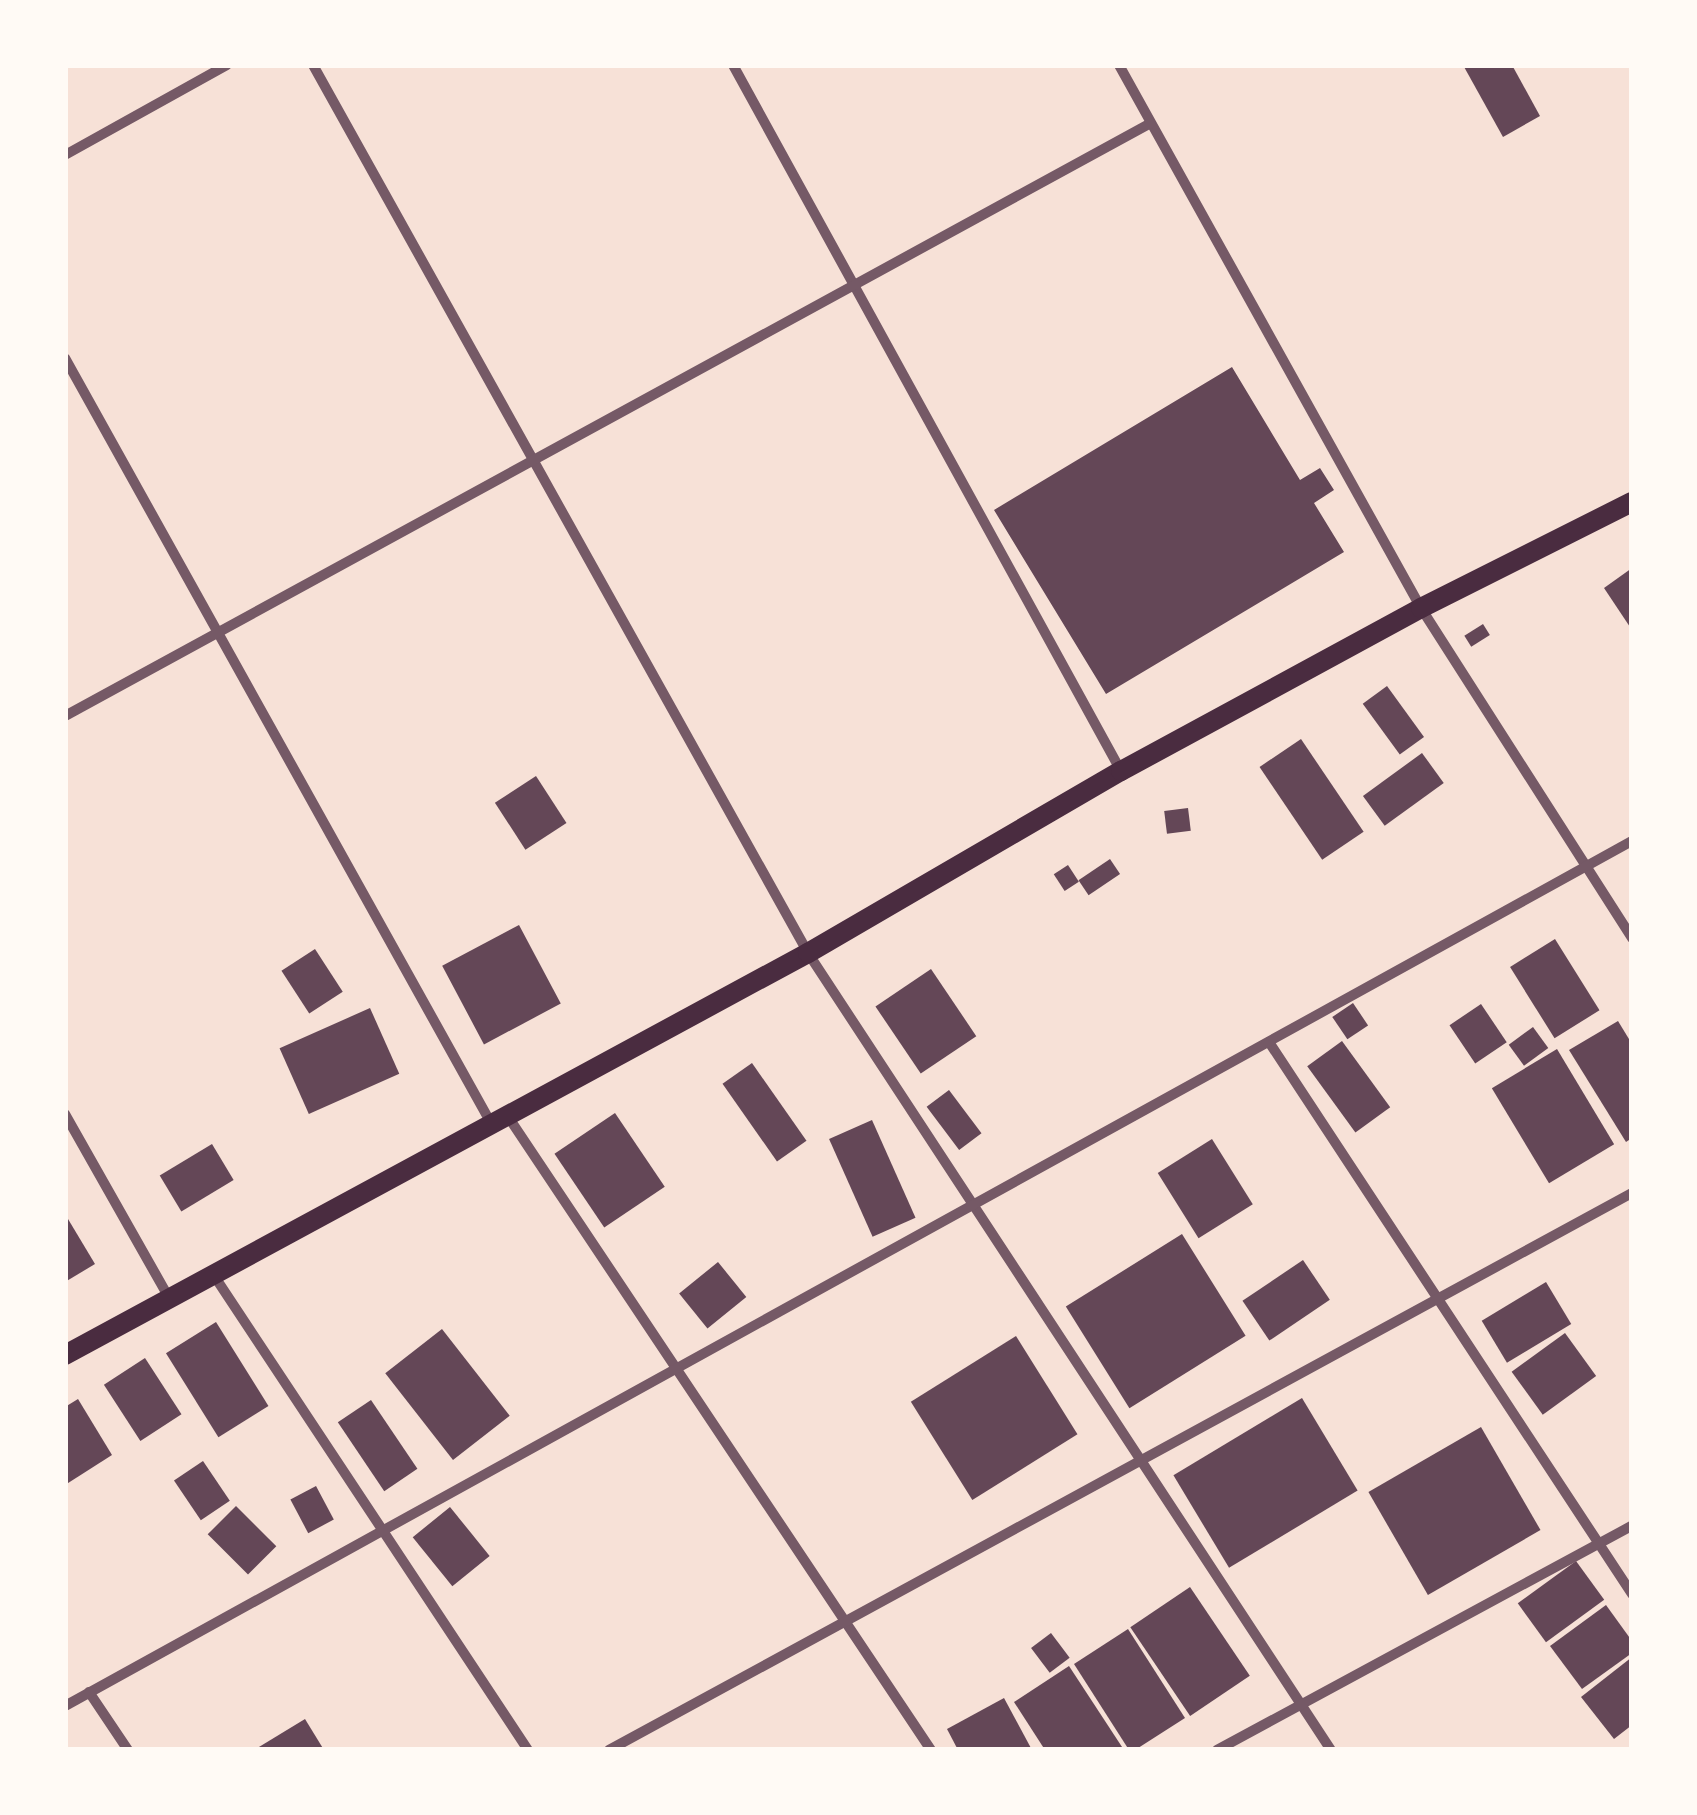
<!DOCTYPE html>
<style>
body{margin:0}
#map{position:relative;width:1697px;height:1815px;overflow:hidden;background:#f7e1d7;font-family:Inter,sans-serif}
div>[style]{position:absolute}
.building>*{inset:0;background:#644757;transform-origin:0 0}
.minor>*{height:10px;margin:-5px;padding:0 5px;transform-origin:5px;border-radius:5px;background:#755966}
.secondary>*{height:20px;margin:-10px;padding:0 10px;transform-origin:10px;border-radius:10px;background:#4a2c40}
span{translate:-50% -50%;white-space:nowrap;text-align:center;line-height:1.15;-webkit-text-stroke:8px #fffaf5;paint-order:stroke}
.frame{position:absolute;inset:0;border:68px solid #fffaf5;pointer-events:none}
</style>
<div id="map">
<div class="building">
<div style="clip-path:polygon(1463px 65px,1512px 65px,1540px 116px,1503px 137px)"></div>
<div style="clip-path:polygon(1232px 367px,1300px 480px,1320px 468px,1334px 490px,1314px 503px,1344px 552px,1106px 694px,994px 510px)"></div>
<div style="clip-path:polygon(1632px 568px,1632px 630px,1604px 588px)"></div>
<div style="left:1483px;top:624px;width:13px;height:22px;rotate:58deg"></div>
<div style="left:1387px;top:686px;width:63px;height:30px;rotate:54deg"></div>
<div style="left:1301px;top:739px;width:112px;height:50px;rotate:56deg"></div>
<div style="left:1422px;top:753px;width:37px;height:73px;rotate:54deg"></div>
<div style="left:536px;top:776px;width:56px;height:49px;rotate:57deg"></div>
<div style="left:1188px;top:808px;width:23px;height:24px;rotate:83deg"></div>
<div style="left:1110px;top:859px;width:18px;height:38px;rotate:56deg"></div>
<div style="left:1068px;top:865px;width:20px;height:17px;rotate:57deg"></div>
<div style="left:519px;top:925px;width:89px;height:87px;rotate:62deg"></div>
<div style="left:1555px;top:939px;width:84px;height:53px;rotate:58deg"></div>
<div style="left:315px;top:949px;width:51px;height:40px;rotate:57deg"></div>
<div style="left:931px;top:969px;width:81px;height:67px;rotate:56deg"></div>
<div style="left:1353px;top:1003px;width:27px;height:25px;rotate:56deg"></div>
<div style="left:1481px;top:1004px;width:46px;height:38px;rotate:56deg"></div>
<div style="left:370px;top:1008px;width:72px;height:99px;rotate:66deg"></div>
<div style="clip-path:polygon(1618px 1021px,1632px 1044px,1632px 1138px,1626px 1142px,1569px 1050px)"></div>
<div style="left:1533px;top:1027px;width:26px;height:30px;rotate:54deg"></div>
<div style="left:1342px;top:1041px;width:82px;height:43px;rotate:54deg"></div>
<div style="left:1557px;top:1049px;width:111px;height:76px;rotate:59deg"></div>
<div style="left:752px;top:1063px;width:95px;height:36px;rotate:55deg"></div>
<div style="left:949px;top:1090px;width:54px;height:28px;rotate:53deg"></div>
<div style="left:615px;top:1113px;width:89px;height:73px;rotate:56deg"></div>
<div style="left:872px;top:1120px;width:107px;height:47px;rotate:66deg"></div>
<div style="left:1212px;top:1139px;width:77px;height:64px;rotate:58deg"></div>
<div style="left:212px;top:1144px;width:42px;height:61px;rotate:59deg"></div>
<div style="clip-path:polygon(65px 1214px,95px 1264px,65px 1282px)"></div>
<div style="left:1182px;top:1234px;width:120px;height:137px;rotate:58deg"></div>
<div style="left:1303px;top:1260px;width:48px;height:73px;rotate:56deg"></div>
<div style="left:718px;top:1262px;width:45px;height:50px;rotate:51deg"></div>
<div style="left:1546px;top:1282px;width:49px;height:75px;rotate:59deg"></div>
<div style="left:216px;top:1322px;width:99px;height:59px;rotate:58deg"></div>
<div style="left:442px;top:1329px;width:110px;height:72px;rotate:52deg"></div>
<div style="left:1565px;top:1333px;width:53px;height:66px;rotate:54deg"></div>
<div style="left:1016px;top:1336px;width:116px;height:124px;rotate:58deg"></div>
<div style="left:145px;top:1358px;width:67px;height:49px;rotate:57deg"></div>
<div style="left:1302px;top:1398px;width:108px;height:150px;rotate:59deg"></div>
<div style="clip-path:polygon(78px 1399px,112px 1455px,65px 1485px,65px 1407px)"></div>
<div style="left:371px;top:1400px;width:83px;height:40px;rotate:56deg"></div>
<div style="left:1481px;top:1427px;width:119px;height:130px;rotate:60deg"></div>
<div style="left:203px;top:1461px;width:48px;height:35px;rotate:56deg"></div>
<div style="left:316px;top:1486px;width:38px;height:29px;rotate:62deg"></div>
<div style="left:236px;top:1506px;width:57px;height:40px;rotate:45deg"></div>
<div style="left:450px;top:1507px;width:63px;height:48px;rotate:51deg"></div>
<div style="left:1576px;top:1561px;width:48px;height:72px;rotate:54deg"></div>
<div style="left:1190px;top:1587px;width:107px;height:72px;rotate:56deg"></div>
<div style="clip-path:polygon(1606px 1605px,1632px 1641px,1632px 1653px,1582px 1689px,1550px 1646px)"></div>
<div style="clip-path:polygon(1128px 1629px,1185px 1718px,1135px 1750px,1129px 1750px,1074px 1664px)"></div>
<div style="left:1051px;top:1633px;width:31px;height:25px;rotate:53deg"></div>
<div style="clip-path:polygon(1632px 1657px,1632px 1725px,1614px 1739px,1581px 1697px)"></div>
<div style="clip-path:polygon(1069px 1666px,1124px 1750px,1045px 1750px,1014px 1702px)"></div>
<div style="clip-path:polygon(1004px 1698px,1032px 1750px,958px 1750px,947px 1729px)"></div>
<div style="clip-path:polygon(305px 1719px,324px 1750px,254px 1750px)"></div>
</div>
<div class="minor">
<div style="left:313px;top:65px;width:1017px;rotate:60.86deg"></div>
<div style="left:808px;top:953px;width:953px;rotate:56.73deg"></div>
<div style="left:733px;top:65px;width:806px;rotate:61.21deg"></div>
<div style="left:1119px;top:65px;width:621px;rotate:60.92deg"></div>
<div style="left:1421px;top:608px;width:392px;rotate:57.4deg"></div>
<div style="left:65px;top:155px;width:185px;rotate:-29.1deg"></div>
<div style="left:65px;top:358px;width:876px;rotate:60.89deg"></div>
<div style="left:65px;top:716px;width:1237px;rotate:-28.64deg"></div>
<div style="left:1269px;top:1042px;width:661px;rotate:56.67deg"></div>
<div style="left:65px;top:1114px;width:211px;rotate:60.5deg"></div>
<div style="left:507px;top:1115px;width:764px;rotate:56.27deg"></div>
<div style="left:213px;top:1274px;width:571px;rotate:56.5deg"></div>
<div style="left:89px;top:1692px;width:70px;rotate:56.1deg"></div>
<div style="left:65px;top:1706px;width:1790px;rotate:-28.9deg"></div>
<div style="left:609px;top:1750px;width:1165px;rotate:-28.57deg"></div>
<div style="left:1217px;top:1750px;width:472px;rotate:-28.4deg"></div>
</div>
<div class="secondary">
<div style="left:65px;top:1355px;width:845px;rotate:-28.42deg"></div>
<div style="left:808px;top:953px;width:362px;rotate:-30.2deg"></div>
<div style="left:1121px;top:771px;width:341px;rotate:-28.5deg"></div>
<div style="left:1421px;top:608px;width:236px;rotate:-26.7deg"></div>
</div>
<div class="frame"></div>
</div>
